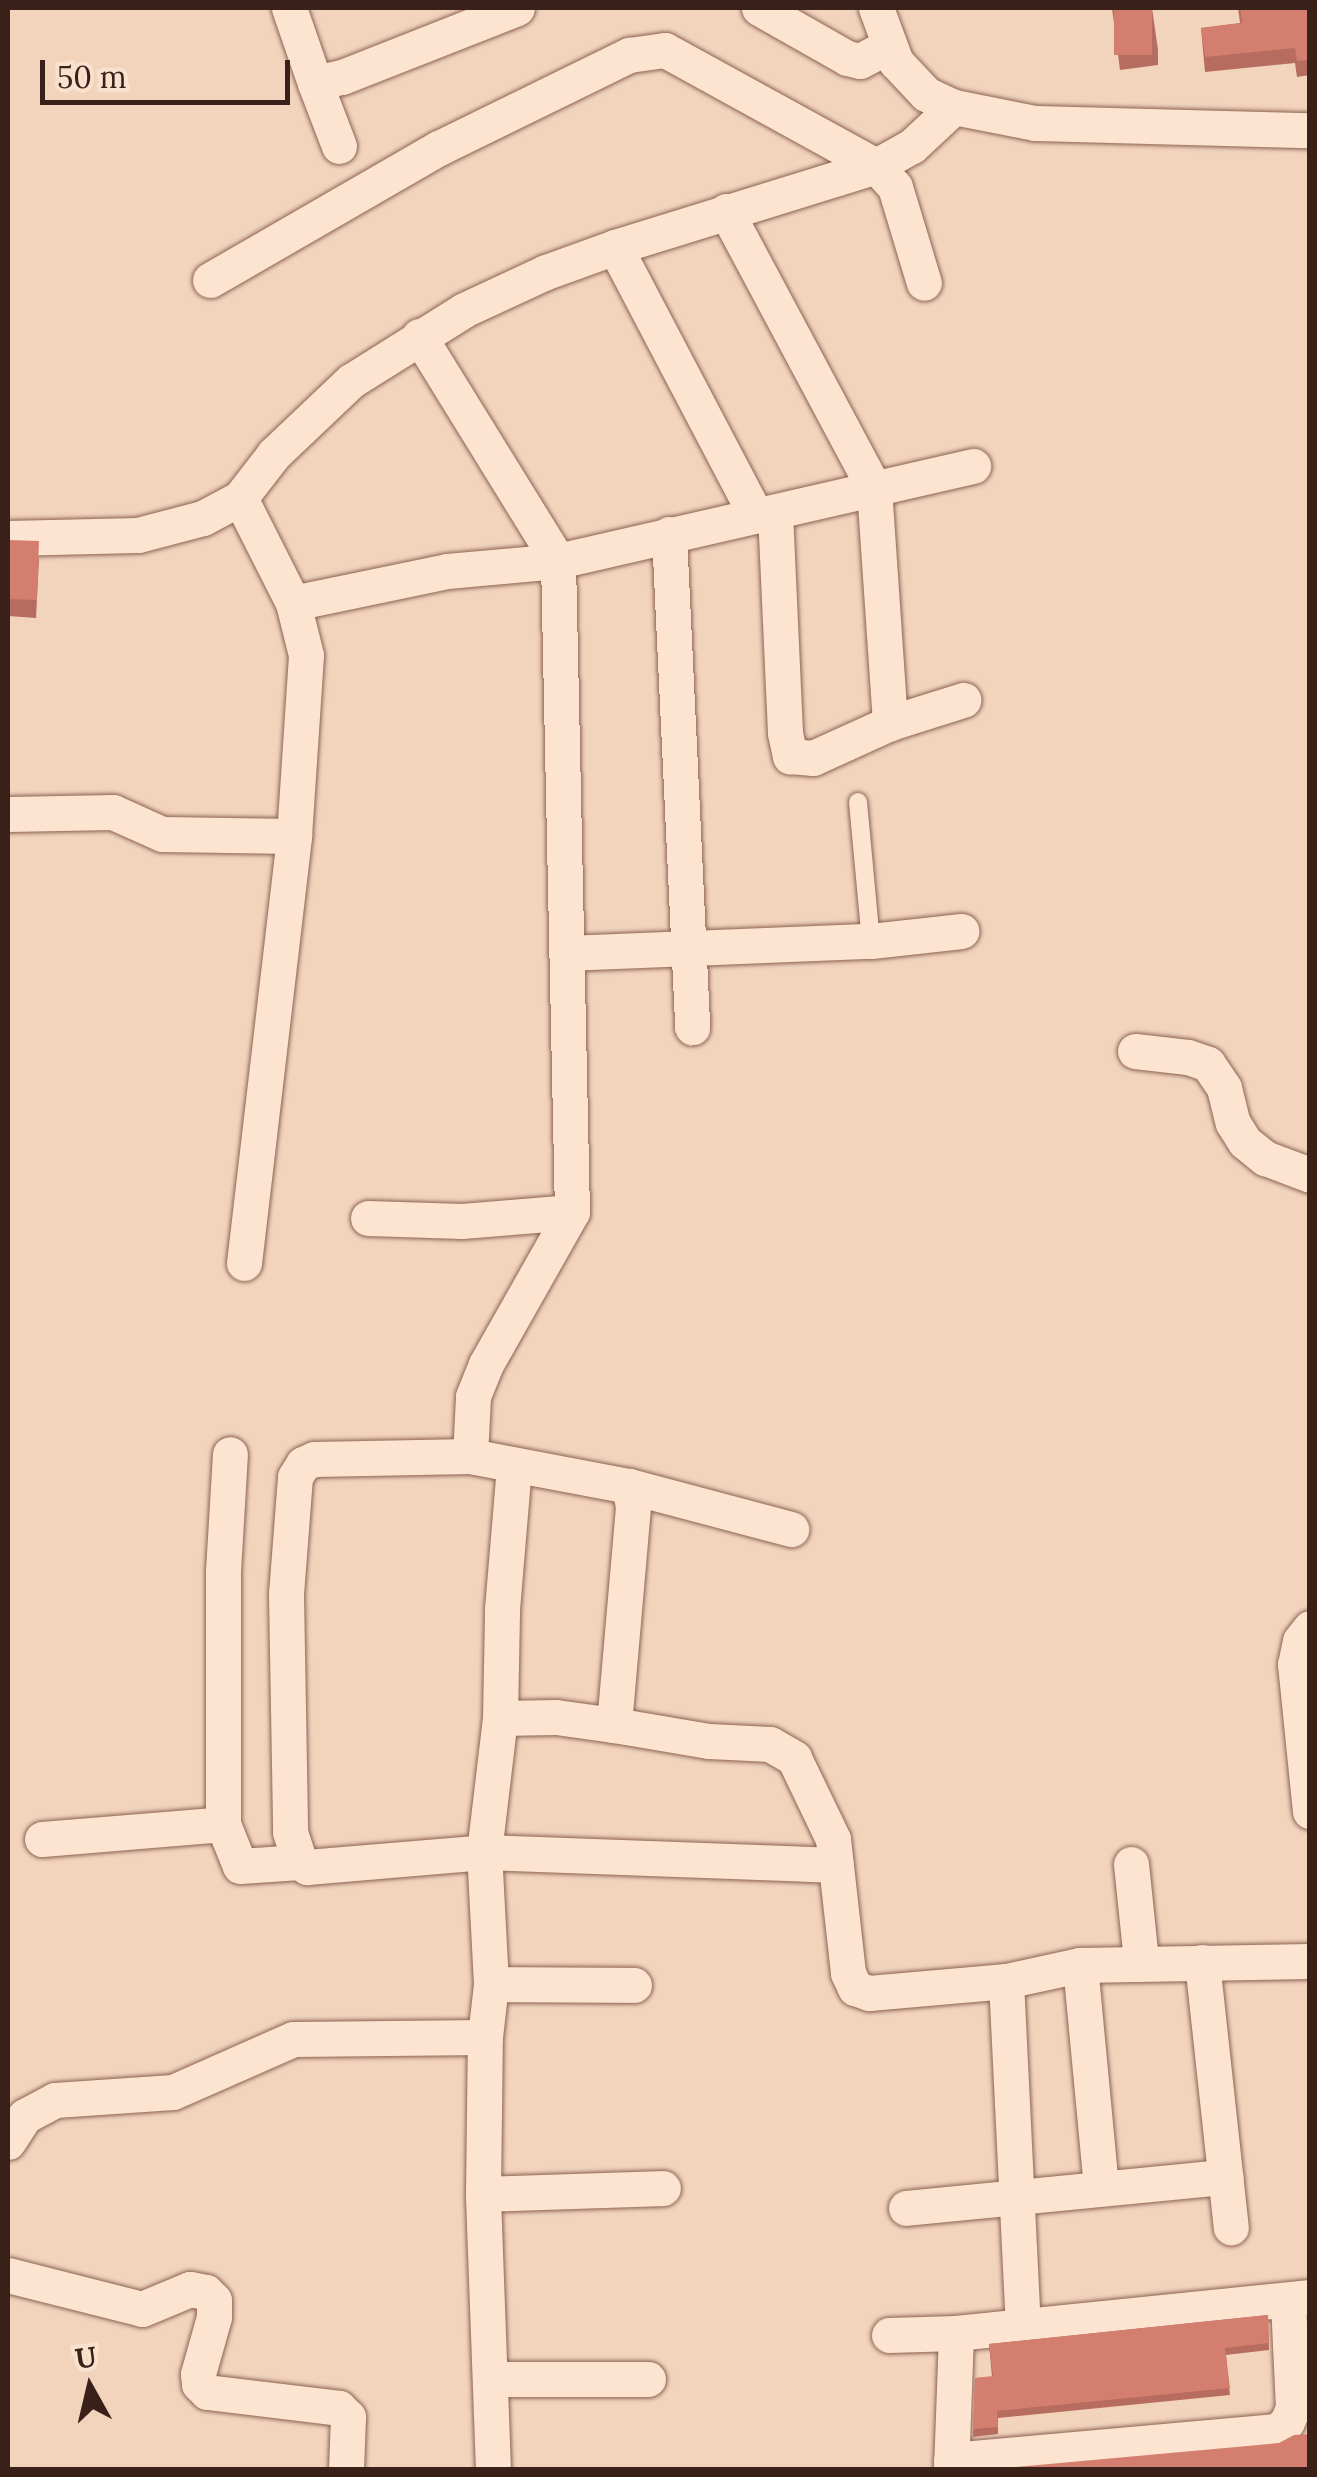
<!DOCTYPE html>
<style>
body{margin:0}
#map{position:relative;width:1317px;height:2477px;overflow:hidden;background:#f2d4bd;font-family:Lora,serif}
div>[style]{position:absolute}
.roads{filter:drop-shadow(0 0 2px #8c6354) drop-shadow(0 0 2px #8c6354)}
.service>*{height:18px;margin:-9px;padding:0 9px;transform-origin:9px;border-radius:9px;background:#fce4d1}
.minor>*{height:35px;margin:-17.5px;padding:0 17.5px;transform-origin:17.5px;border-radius:17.5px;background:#fce4d1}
.wall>*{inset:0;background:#b66c5f}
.building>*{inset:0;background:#d47e6f;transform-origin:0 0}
span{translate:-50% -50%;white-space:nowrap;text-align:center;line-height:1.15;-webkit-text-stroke:10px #f9e1cd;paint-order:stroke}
.frame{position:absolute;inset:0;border:10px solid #39211a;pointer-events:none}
.north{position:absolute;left:40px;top:2337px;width:100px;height:100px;-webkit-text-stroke:8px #f9e1cd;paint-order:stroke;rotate:352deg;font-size:28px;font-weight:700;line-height:40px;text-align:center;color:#39211a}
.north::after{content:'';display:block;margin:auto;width:35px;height:45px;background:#39211a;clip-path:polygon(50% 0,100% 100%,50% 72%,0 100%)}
.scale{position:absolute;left:40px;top:60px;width:250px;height:45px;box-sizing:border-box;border:5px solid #39211a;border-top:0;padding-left:12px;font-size:30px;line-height:35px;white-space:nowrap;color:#39211a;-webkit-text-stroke:8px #f9e1cd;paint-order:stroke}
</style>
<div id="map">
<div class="roads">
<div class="service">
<div style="left:858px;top:802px;width:140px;rotate:84.7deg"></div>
</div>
<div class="minor">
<div style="left:289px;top:8px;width:79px;rotate:70.9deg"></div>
<div style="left:759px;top:8px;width:101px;rotate:29.6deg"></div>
<div style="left:847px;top:58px;width:13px;rotate:13deg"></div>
<div style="left:860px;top:61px;width:32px;rotate:-28deg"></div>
<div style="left:876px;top:8px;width:58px;rotate:69.7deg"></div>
<div style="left:896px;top:62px;width:44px;rotate:46.8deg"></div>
<div style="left:926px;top:94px;width:31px;rotate:25deg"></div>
<div style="left:954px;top:107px;width:83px;rotate:11.2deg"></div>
<div style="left:1035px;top:123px;width:275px;rotate:1.5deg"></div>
<div style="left:339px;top:146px;width:67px;rotate:-110.9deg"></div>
<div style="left:315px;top:83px;width:28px;rotate:-13deg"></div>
<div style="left:342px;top:77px;width:188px;rotate:-21.5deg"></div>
<div style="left:726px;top:211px;width:314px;rotate:61.9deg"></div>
<div style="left:874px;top:488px;width:236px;rotate:86.1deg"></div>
<div style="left:615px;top:247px;width:303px;rotate:62.3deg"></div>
<div style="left:210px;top:280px;width:264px;rotate:-30deg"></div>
<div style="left:439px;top:148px;width:212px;rotate:-26.1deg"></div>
<div style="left:629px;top:55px;width:36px;rotate:-8deg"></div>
<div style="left:665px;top:50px;width:241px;rotate:28.8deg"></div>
<div style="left:876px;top:166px;width:28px;rotate:48deg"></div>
<div style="left:895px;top:187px;width:100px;rotate:73.2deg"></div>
<div style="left:419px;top:336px;width:264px;rotate:58.3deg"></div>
<div style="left:558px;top:561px;width:651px;rotate:88.77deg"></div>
<div style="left:572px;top:1212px;width:175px;rotate:119.5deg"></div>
<div style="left:486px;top:1364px;width:35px;rotate:112deg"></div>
<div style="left:473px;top:1397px;width:59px;rotate:92.9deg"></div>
<div style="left:470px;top:1456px;width:162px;rotate:10.7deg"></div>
<div style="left:629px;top:1486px;width:21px;rotate:79deg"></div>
<div style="left:633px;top:1507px;width:219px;rotate:95deg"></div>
<div style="left:614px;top:1725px;width:96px;rotate:9.6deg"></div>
<div style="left:709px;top:1741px;width:61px;rotate:2.8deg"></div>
<div style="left:770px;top:1744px;width:28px;rotate:30deg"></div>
<div style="left:794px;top:1758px;width:90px;rotate:64.3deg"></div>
<div style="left:833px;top:1839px;width:135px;rotate:83.6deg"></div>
<div style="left:848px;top:1973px;width:17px;rotate:65deg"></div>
<div style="left:855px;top:1988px;width:15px;rotate:20deg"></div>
<div style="left:869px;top:1993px;width:138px;rotate:-5deg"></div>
<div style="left:1006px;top:1981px;width:76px;rotate:-12.2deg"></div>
<div style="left:1080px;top:1965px;width:230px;rotate:-1deg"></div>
<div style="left:240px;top:498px;width:118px;rotate:63.2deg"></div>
<div style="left:293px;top:603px;width:157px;rotate:-11.7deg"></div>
<div style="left:447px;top:571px;width:111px;rotate:-5.1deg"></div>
<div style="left:558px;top:561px;width:426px;rotate:-12.9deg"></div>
<div style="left:775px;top:512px;width:221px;rotate:87.4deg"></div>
<div style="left:785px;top:733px;width:24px;rotate:78deg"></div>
<div style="left:790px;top:756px;width:23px;rotate:5deg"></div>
<div style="left:813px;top:758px;width:85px;rotate:-24.4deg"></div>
<div style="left:890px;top:723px;width:77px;rotate:-17.5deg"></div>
<div style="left:669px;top:534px;width:494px;rotate:87.3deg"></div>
<div style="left:8px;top:538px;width:130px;rotate:-1.3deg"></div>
<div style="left:138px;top:535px;width:67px;rotate:-14.7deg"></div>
<div style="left:203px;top:518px;width:42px;rotate:-28.4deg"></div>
<div style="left:240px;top:498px;width:56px;rotate:-52.3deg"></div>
<div style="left:274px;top:454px;width:106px;rotate:-43.5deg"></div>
<div style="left:351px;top:381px;width:133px;rotate:-32.1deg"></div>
<div style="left:464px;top:310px;width:90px;rotate:-24.9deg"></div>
<div style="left:546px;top:272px;width:73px;rotate:-19.9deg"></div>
<div style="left:615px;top:247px;width:273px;rotate:-17.2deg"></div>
<div style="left:876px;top:166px;width:41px;rotate:-29.1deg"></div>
<div style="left:912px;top:146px;width:57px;rotate:-42.9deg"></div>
<div style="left:8px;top:814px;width:105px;rotate:-1.1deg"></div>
<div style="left:113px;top:812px;width:54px;rotate:24.2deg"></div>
<div style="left:162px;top:834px;width:132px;rotate:0.9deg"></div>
<div style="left:566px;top:953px;width:305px;rotate:-2.3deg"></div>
<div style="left:871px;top:941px;width:91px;rotate:-6.3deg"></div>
<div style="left:1135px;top:1051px;width:53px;rotate:6.5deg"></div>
<div style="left:1188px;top:1057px;width:21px;rotate:19deg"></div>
<div style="left:1208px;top:1064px;width:29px;rotate:56deg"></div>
<div style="left:1224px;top:1088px;width:36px;rotate:76deg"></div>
<div style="left:1233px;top:1123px;width:22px;rotate:58deg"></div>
<div style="left:1245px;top:1142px;width:26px;rotate:39deg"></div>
<div style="left:1265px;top:1158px;width:48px;rotate:20.7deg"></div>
<div style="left:368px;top:1218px;width:94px;rotate:1.8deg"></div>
<div style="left:462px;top:1221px;width:110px;rotate:-4.7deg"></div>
<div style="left:244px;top:1263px;width:430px;rotate:-83.3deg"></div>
<div style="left:294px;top:836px;width:181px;rotate:-86.2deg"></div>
<div style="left:306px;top:655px;width:54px;rotate:-104deg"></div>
<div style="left:470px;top:1456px;width:156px;rotate:178.9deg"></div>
<div style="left:314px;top:1459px;width:12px;rotate:156deg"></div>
<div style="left:303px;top:1464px;width:15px;rotate:122deg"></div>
<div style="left:295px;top:1477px;width:117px;rotate:94.4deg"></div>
<div style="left:286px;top:1594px;width:238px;rotate:89deg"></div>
<div style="left:290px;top:1832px;width:32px;rotate:72deg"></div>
<div style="left:300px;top:1862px;width:9px;rotate:36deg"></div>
<div style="left:307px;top:1867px;width:178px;rotate:-4.8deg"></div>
<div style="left:484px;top:1852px;width:352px;rotate:2.1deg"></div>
<div style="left:629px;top:1486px;width:168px;rotate:14.9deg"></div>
<div style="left:1310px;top:1628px;width:16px;rotate:128deg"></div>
<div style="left:1300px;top:1641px;width:24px;rotate:102deg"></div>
<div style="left:1295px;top:1664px;width:148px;rotate:84.2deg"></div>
<div style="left:500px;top:1718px;width:56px;rotate:-1deg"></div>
<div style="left:556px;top:1717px;width:59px;rotate:7.9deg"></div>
<div style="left:223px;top:1824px;width:253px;rotate:-90deg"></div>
<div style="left:223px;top:1571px;width:117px;rotate:-86.6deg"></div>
<div style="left:42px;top:1839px;width:182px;rotate:-4.7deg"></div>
<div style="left:223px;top:1824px;width:45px;rotate:68deg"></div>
<div style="left:240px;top:1866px;width:60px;rotate:-3.8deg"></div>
<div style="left:1131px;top:1864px;width:98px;rotate:84.1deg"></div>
<div style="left:1202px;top:1962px;width:267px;rotate:83.8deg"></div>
<div style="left:1080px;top:1965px;width:223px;rotate:84.6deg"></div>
<div style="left:1006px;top:1981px;width:342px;rotate:87.2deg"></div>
<div style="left:491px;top:1984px;width:143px;rotate:0.4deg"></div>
<div style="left:8px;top:2142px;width:31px;rotate:-57deg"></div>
<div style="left:25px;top:2116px;width:34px;rotate:-28deg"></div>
<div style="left:55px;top:2100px;width:118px;rotate:-3.9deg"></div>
<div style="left:173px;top:2092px;width:131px;rotate:-23.8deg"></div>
<div style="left:293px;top:2039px;width:192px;rotate:-0.6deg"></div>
<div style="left:483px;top:2194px;width:180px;rotate:-1.9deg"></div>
<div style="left:906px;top:2208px;width:321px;rotate:-5.6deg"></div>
<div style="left:8px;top:2275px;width:138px;rotate:14.2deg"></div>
<div style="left:142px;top:2309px;width:52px;rotate:-22.6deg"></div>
<div style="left:190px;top:2289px;width:16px;rotate:11deg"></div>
<div style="left:206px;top:2292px;width:11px;rotate:45deg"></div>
<div style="left:214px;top:2300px;width:17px;rotate:90deg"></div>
<div style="left:214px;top:2317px;width:59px;rotate:105.7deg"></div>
<div style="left:198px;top:2374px;width:10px;rotate:84deg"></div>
<div style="left:199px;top:2384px;width:11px;rotate:45deg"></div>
<div style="left:207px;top:2392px;width:133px;rotate:6.9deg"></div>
<div style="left:339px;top:2408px;width:13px;rotate:45deg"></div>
<div style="left:348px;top:2417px;width:53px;rotate:92.2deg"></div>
<div style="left:889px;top:2335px;width:67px;rotate:-1.7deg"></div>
<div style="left:492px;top:2379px;width:156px"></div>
<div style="left:951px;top:2460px;width:327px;rotate:-5.1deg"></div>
<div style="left:1277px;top:2431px;width:13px;rotate:-42deg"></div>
<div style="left:1287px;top:2422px;width:15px;rotate:-67deg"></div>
<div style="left:1293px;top:2408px;width:106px;rotate:-92.7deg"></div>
<div style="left:493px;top:2470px;width:276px;rotate:-92.1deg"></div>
<div style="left:483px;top:2194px;width:157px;rotate:-89.3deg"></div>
<div style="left:485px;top:2037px;width:53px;rotate:-83.5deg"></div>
<div style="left:491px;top:1984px;width:132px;rotate:-93deg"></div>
<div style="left:484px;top:1852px;width:135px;rotate:-83.2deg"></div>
<div style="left:500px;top:1718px;width:109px;rotate:-88.9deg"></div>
<div style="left:502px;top:1609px;width:144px;rotate:-85.2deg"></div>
<div style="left:951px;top:2470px;width:137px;rotate:-87.9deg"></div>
<div style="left:956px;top:2333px;width:356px;rotate:-5.8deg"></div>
</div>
</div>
<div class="wall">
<div style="clip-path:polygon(1112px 8px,1152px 8px,1158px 50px,1158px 65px,1120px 70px)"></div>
<div style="clip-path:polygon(1238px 8px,1310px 8px,1310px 75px,1297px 77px,1295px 63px,1205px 72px,1201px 28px,1240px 23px)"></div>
<div style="clip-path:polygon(8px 540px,39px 559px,36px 618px,8px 616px)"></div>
<div style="clip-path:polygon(1268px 2315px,1269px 2350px,1226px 2355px,1230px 2395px,998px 2418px,998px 2434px,973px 2437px,975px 2378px,992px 2377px,989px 2344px)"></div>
</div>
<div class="building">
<div style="left:1114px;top:8px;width:38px;height:47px"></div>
<div style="clip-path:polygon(1240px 8px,1310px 8px,1310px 60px,1297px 61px,1295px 48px,1205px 57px,1201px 28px,1242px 23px)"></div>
<div style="left:8px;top:540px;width:31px;height:59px;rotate:2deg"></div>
<div style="clip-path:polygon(1268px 2315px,1269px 2343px,1225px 2348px,1230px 2388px,997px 2411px,998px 2427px,973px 2429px,975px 2378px,993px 2376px,989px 2344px)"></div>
<div style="clip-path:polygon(1310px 2434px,1310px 2470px,983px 2470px,1279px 2443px,1294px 2435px)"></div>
</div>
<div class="frame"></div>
<div class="north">U</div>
<div class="scale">50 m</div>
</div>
